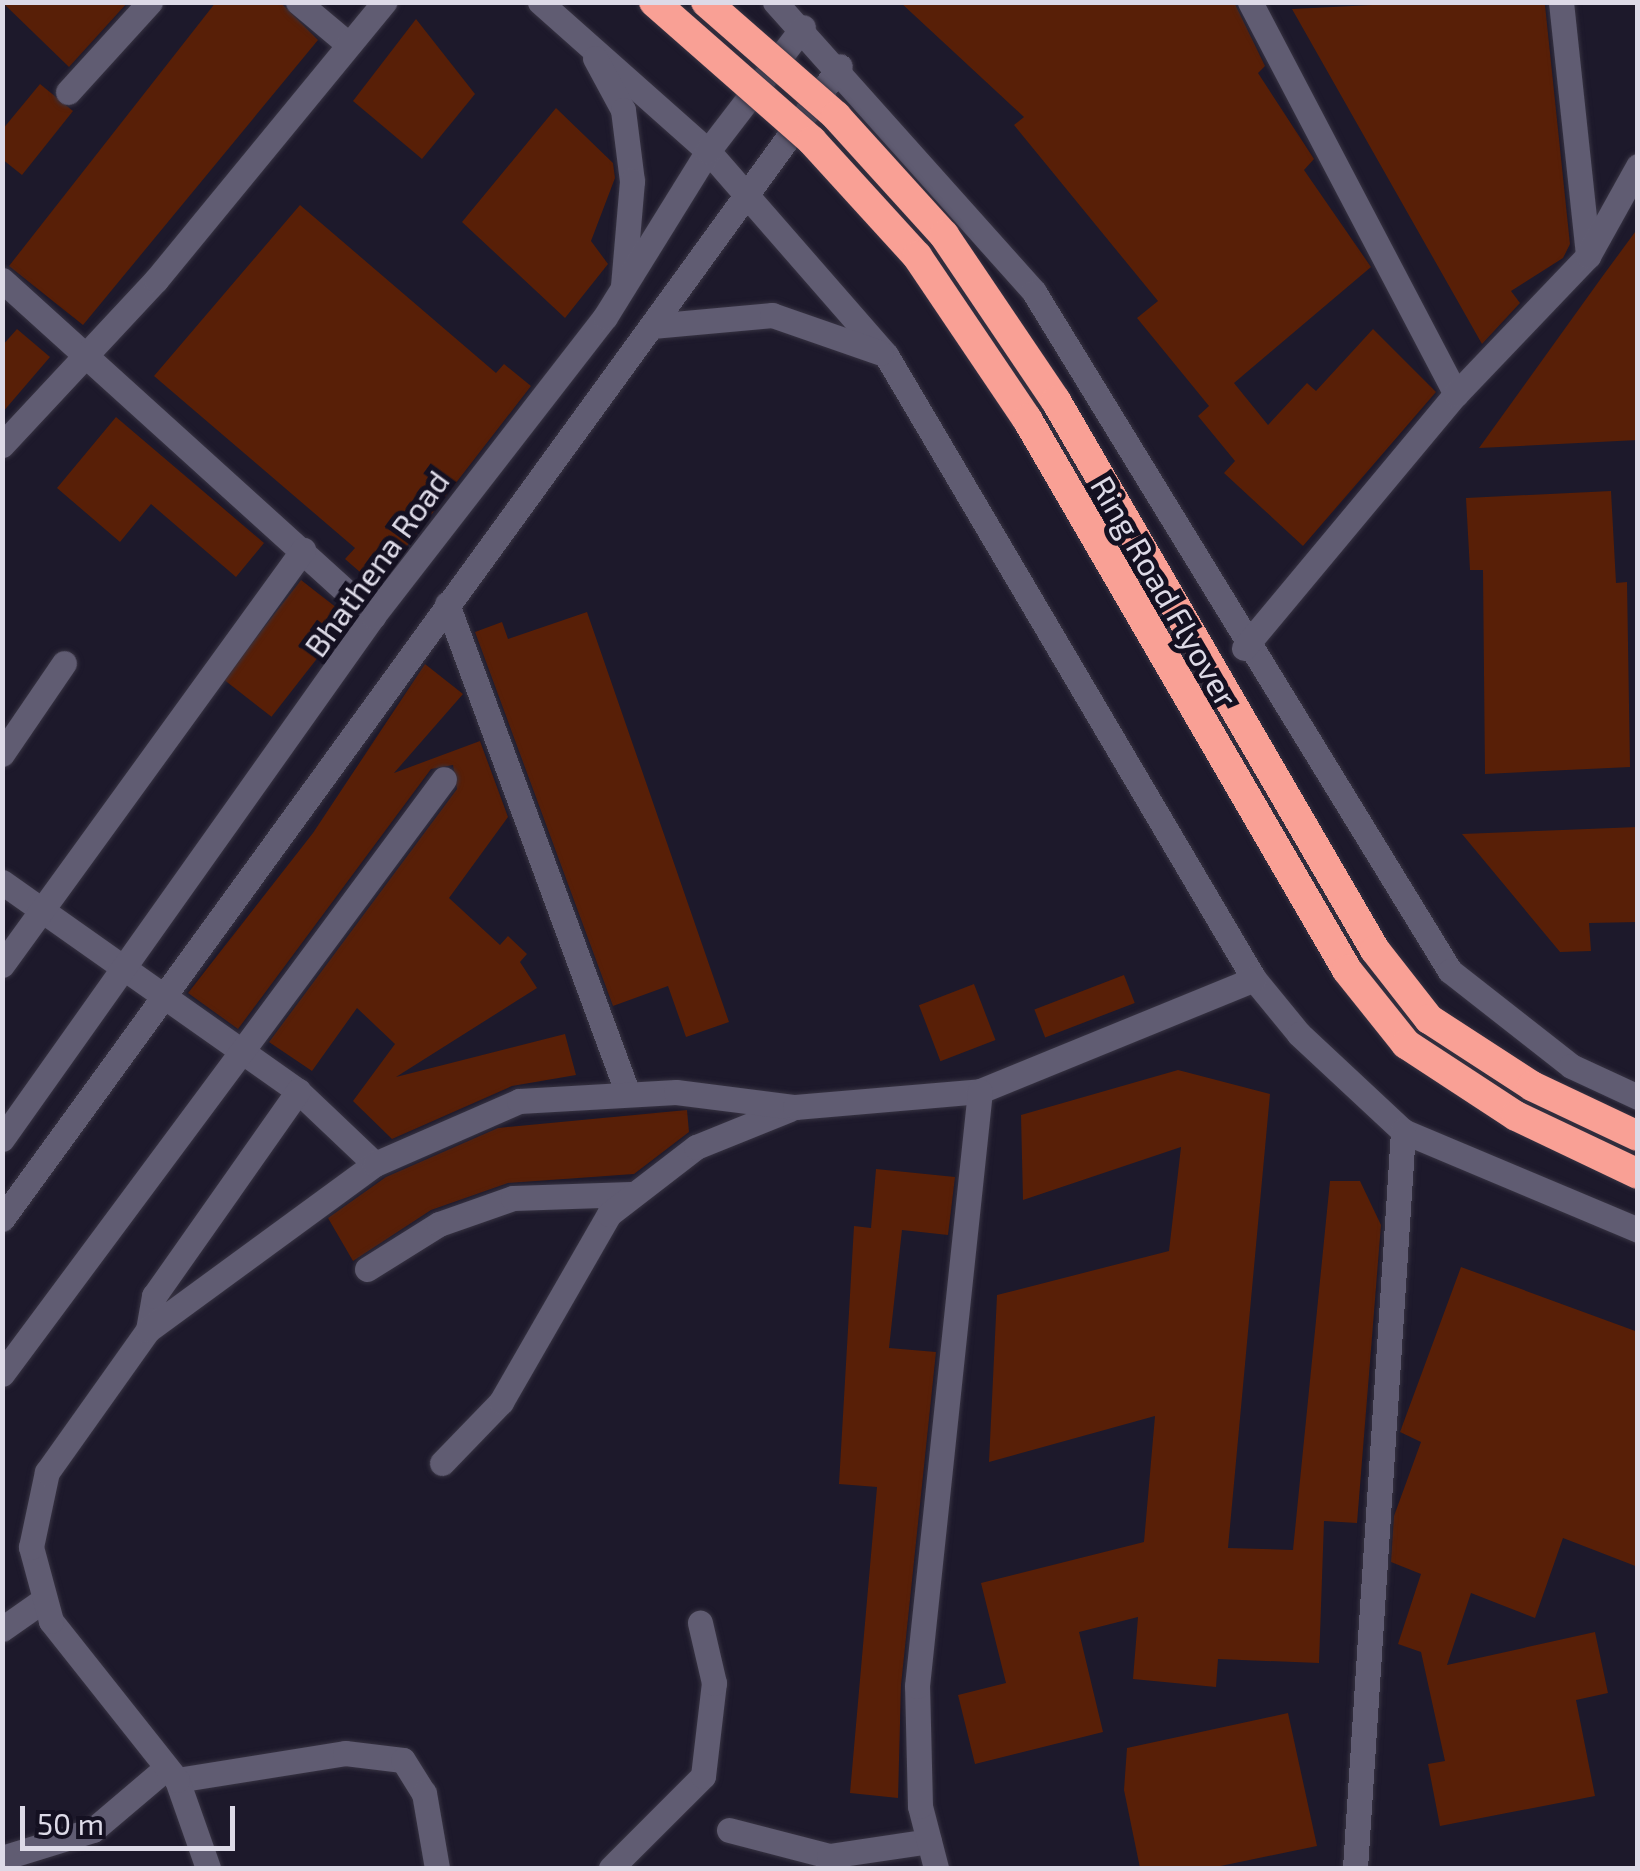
<!DOCTYPE html>
<style>
body{margin:0}
#map{position:relative;width:1640px;height:1871px;overflow:hidden;background:#1d192b;font-family:"Exo 2",sans-serif}
div>[style]{position:absolute}
.building>*{inset:0;background:#581f07;transform-origin:0 0}
.roads{filter:drop-shadow(0 0 2px #373342) drop-shadow(0 0 2px #373342)}
.minor>*{height:25px;margin:-12.5px;padding:0 12.5px;transform-origin:12.5px;border-radius:12.5px;background:#605c72}
.bridges{filter:drop-shadow(0 0 2px #373342) drop-shadow(0 0 2px #373342)}
.highway-bridge>*{height:30px;margin:-15px;padding:0 15px;transform-origin:15px;border-radius:15px;background:#f9a095}
span{translate:-50% -50%;white-space:nowrap;text-align:center;line-height:1.15;-webkit-text-stroke:10px #141021;paint-order:stroke}
.street-label{font-size:32px;color:#dddae7}
.frame{position:absolute;inset:0;border:5px solid #dddae7;pointer-events:none}
.scale{position:absolute;left:20px;top:1806px;width:215px;height:45px;box-sizing:border-box;border:5px solid #dddae7;border-top:0;padding-left:12px;font-size:30px;line-height:35px;white-space:nowrap;color:#dddae7;-webkit-text-stroke:8px #141021;paint-order:stroke}
</style>
<div id="map">
<div class="building">
<div style="clip-path:polygon(2px 2px,128px 2px,69px 67px)"></div>
<div style="clip-path:polygon(216px 2px,280px 2px,318px 40px,83px 325px,9px 266px)"></div>
<div style="clip-path:polygon(900px 2px,1234px 2px,1265px 66px,1258px 73px,1314px 159px,1304px 170px,1371px 267px,1234px 383px,1268px 425px,1307px 383px,1316px 391px,1373px 329px,1436px 392px,1303px 546px,1224px 473px,1235px 461px,1198px 416px,1209px 406px,1137px 318px,1158px 301px,1014px 125px,1024px 117px)"></div>
<div style="clip-path:polygon(1433px 2px,1545px 5px,1570px 244px,1563px 258px,1511px 291px,1520px 303px,1482px 344px,1292px 9px)"></div>
<div style="clip-path:polygon(416px 19px,475px 94px,422px 159px,353px 101px)"></div>
<div style="clip-path:polygon(40px 84px,73px 111px,22px 175px,2px 159px,2px 130px)"></div>
<div style="clip-path:polygon(556px 108px,613px 163px,615px 178px,591px 241px,608px 264px,565px 318px,462px 222px)"></div>
<div style="clip-path:polygon(300px 205px,496px 373px,504px 364px,531px 386px,376px 586px,345px 559px,355px 548px,154px 376px)"></div>
<div style="clip-path:polygon(1638px 228px,1638px 440px,1479px 448px,1602px 277px)"></div>
<div style="clip-path:polygon(17px 329px,50px 357px,2px 413px,2px 346px)"></div>
<div style="clip-path:polygon(116px 417px,264px 543px,236px 577px,151px 504px,120px 542px,57px 488px)"></div>
<div style="clip-path:polygon(1611px 491px,1616px 583px,1627px 582px,1630px 767px,1485px 774px,1483px 570px,1470px 570px,1466px 498px)"></div>
<div style="left:301px;top:580px;width:61px;height:126px;rotate:38deg"></div>
<div style="clip-path:polygon(587px 612px,729px 1022px,686px 1037px,668px 986px,613px 1006px,475px 632px,502px 622px,508px 639px)"></div>
<div style="clip-path:polygon(425px 664px,463px 694px,394px 773px,480px 741px,508px 817px,449px 898px,500px 945px,508px 936px,527px 954px,520px 962px,537px 988px,396px 1077px,565px 1034px,576px 1075px,512px 1086px,392px 1139px,353px 1101px,395px 1044px,357px 1008px,312px 1071px,269px 1042px,457px 789px,453px 765px,431px 769px,238px 1029px,188px 993px,313px 833px)"></div>
<div style="clip-path:polygon(1638px 827px,1638px 922px,1589px 923px,1591px 951px,1560px 952px,1462px 834px)"></div>
<div style="left:1124px;top:975px;width:30px;height:96px;rotate:69deg"></div>
<div style="left:974px;top:984px;width:60px;height:59px;rotate:69deg"></div>
<div style="clip-path:polygon(1178px 1070px,1270px 1094px,1228px 1548px,1293px 1550px,1330px 1181px,1360px 1181px,1381px 1225px,1357px 1523px,1324px 1521px,1319px 1663px,1218px 1659px,1216px 1687px,1133px 1679px,1138px 1617px,1079px 1632px,1103px 1732px,975px 1764px,958px 1695px,1006px 1683px,981px 1583px,1144px 1542px,1155px 1416px,989px 1462px,997px 1295px,1169px 1251px,1181px 1147px,1023px 1200px,1021px 1115px)"></div>
<div style="clip-path:polygon(687px 1110px,689px 1132px,634px 1174px,508px 1183px,431px 1210px,353px 1261px,328px 1218px,386px 1177px,498px 1128px)"></div>
<div style="clip-path:polygon(876px 1169px,955px 1177px,948px 1235px,902px 1230px,889px 1348px,936px 1352px,901px 1685px,898px 1798px,850px 1793px,877px 1487px,839px 1484px,854px 1226px,871px 1228px)"></div>
<div style="clip-path:polygon(1461px 1267px,1638px 1332px,1638px 1567px,1563px 1538px,1535px 1618px,1471px 1593px,1447px 1665px,1595px 1632px,1608px 1693px,1576px 1700px,1595px 1796px,1440px 1826px,1428px 1764px,1445px 1761px,1421px 1652px,1398px 1644px,1421px 1574px,1391px 1562px,1394px 1516px,1421px 1442px,1400px 1432px)"></div>
<div style="clip-path:polygon(1288px 1713px,1317px 1846px,1211px 1868px,1140px 1868px,1124px 1790px,1127px 1748px)"></div>
</div>
<div class="roads">
<div class="minor">
<div style="left:298px;top:2px;width:65px;rotate:40deg"></div>
<div style="left:540px;top:2px;width:225px;rotate:41.6deg"></div>
<div style="left:708px;top:151px;width:271px;rotate:48.9deg"></div>
<div style="left:886px;top:355px;width:724px;rotate:59.47deg"></div>
<div style="left:1254px;top:979px;width:71px;rotate:50.7deg"></div>
<div style="left:1299px;top:1034px;width:142px;rotate:43deg"></div>
<div style="left:1403px;top:1131px;width:255px;rotate:22.8deg"></div>
<div style="left:775px;top:2px;width:389px;rotate:48.2deg"></div>
<div style="left:1034px;top:292px;width:796px;rotate:58.51deg"></div>
<div style="left:1450px;top:971px;width:154px;rotate:38.1deg"></div>
<div style="left:1571px;top:1066px;width:74px;rotate:24.8deg"></div>
<div style="left:1250px;top:2px;width:443px;rotate:62.3deg"></div>
<div style="left:1561px;top:2px;width:255px;rotate:83.9deg"></div>
<div style="left:595px;top:58px;width:59px;rotate:61.7deg"></div>
<div style="left:623px;top:110px;width:72px;rotate:82.8deg"></div>
<div style="left:632px;top:181px;width:104px;rotate:94.9deg"></div>
<div style="left:68px;top:92px;width:122px;rotate:-47.7deg"></div>
<div style="left:2px;top:280px;width:501px;rotate:42.17deg"></div>
<div style="left:652px;top:326px;width:121px;rotate:-5.2deg"></div>
<div style="left:772px;top:315px;width:115px;rotate:19.2deg"></div>
<div style="left:2px;top:445px;width:226px;rotate:-47deg"></div>
<div style="left:156px;top:280px;width:360px;rotate:-50.6deg"></div>
<div style="left:447px;top:604px;width:522px;rotate:69.73deg"></div>
<div style="left:1244px;top:648px;width:331px;rotate:-50.2deg"></div>
<div style="left:1456px;top:394px;width:191px;rotate:-46.3deg"></div>
<div style="left:1588px;top:256px;width:103px;rotate:-60.9deg"></div>
<div style="left:2px;top:754px;width:110px;rotate:-55.7deg"></div>
<div style="left:2px;top:882px;width:362px;rotate:35.2deg"></div>
<div style="left:298px;top:1091px;width:106px;rotate:43.5deg"></div>
<div style="left:2px;top:965px;width:513px;rotate:-54.05deg"></div>
<div style="left:2px;top:1139px;width:641px;rotate:-54.65deg"></div>
<div style="left:373px;top:616px;width:378px;rotate:-52.2deg"></div>
<div style="left:605px;top:317px;width:195px;rotate:-58.2deg"></div>
<div style="left:708px;top:151px;width:156px;rotate:-52.5deg"></div>
<div style="left:2px;top:1219px;width:1425px;rotate:-53.99deg"></div>
<div style="left:367px;top:1269px;width:85px;rotate:-32deg"></div>
<div style="left:439px;top:1224px;width:78px;rotate:-19.4deg"></div>
<div style="left:513px;top:1198px;width:118px;rotate:-1.9deg"></div>
<div style="left:148px;top:1330px;width:35px;rotate:-80deg"></div>
<div style="left:154px;top:1296px;width:251px;rotate:-54.9deg"></div>
<div style="left:2px;top:1374px;width:741px;rotate:-53.39deg"></div>
<div style="left:442px;top:1463px;width:85px;rotate:-46deg"></div>
<div style="left:501px;top:1402px;width:217px;rotate:-60.1deg"></div>
<div style="left:609px;top:1214px;width:110px;rotate:-37.6deg"></div>
<div style="left:696px;top:1147px;width:101px;rotate:-22deg"></div>
<div style="left:2px;top:1629px;width:49px;rotate:-35deg"></div>
<div style="left:177px;top:1780px;width:170px;rotate:-9.1deg"></div>
<div style="left:345px;top:1753px;width:58px;rotate:6.9deg"></div>
<div style="left:403px;top:1760px;width:39px;rotate:58deg"></div>
<div style="left:424px;top:1793px;width:76px;rotate:80.2deg"></div>
<div style="left:729px;top:1830px;width:103px;rotate:14.6deg"></div>
<div style="left:829px;top:1856px;width:101px;rotate:-8.5deg"></div>
<div style="left:2px;top:1858px;width:95px;rotate:-17.1deg"></div>
<div style="left:93px;top:1830px;width:96px;rotate:-40.3deg"></div>
<div style="left:208px;top:1868px;width:93px;rotate:-109.4deg"></div>
<div style="left:177px;top:1780px;width:203px;rotate:-128.4deg"></div>
<div style="left:51px;top:1621px;width:77px;rotate:-105.1deg"></div>
<div style="left:31px;top:1547px;width:77px;rotate:-78deg"></div>
<div style="left:47px;top:1472px;width:174px;rotate:-54.6deg"></div>
<div style="left:148px;top:1330px;width:281px;rotate:-36.2deg"></div>
<div style="left:375px;top:1164px;width:157px;rotate:-23.6deg"></div>
<div style="left:519px;top:1101px;width:157px;rotate:-3.3deg"></div>
<div style="left:676px;top:1092px;width:120px;rotate:7.2deg"></div>
<div style="left:795px;top:1107px;width:186px;rotate:-4.9deg"></div>
<div style="left:980px;top:1091px;width:296px;rotate:-22.2deg"></div>
<div style="left:611px;top:1868px;width:130px;rotate:-45deg"></div>
<div style="left:703px;top:1776px;width:94px;rotate:-83.3deg"></div>
<div style="left:714px;top:1683px;width:62px;rotate:-103.1deg"></div>
<div style="left:936px;top:1868px;width:64px;rotate:-104.5deg"></div>
<div style="left:920px;top:1806px;width:120px;rotate:-91.4deg"></div>
<div style="left:917px;top:1686px;width:598px;rotate:-83.96deg"></div>
<div style="left:1355px;top:1868px;width:739px;rotate:-86.27deg"></div>
</div>
</div>
<div class="bridges">
<div class="highway-bridge">
<div style="left:654px;top:2px;width:210px;rotate:41.3deg"></div>
<div style="left:812px;top:141px;width:156px;rotate:47.6deg"></div>
<div style="left:917px;top:256px;width:197px;rotate:56deg"></div>
<div style="left:1027px;top:419px;width:637px;rotate:59.85deg"></div>
<div style="left:1347px;top:970px;width:95px;rotate:51.4deg"></div>
<div style="left:1406px;top:1044px;width:131px;rotate:33.2deg"></div>
<div style="left:1516px;top:1116px;width:135px;rotate:25.4deg"></div>
<div style="left:706px;top:2px;width:173px;rotate:41.2deg"></div>
<div style="left:836px;top:116px;width:161px;rotate:47.8deg"></div>
<div style="left:944px;top:235px;width:200px;rotate:56deg"></div>
<div style="left:1056px;top:401px;width:635px;rotate:59.84deg"></div>
<div style="left:1375px;top:950px;width:88px;rotate:52deg"></div>
<div style="left:1429px;top:1019px;width:123px;rotate:33deg"></div>
<div style="left:1532px;top:1086px;width:117px;rotate:25.3deg"></div>
</div>
</div>
<div class="street-label">
<span style="left:376px;top:563px;rotate:-54deg">Bhathena Road</span>
<span style="left:1165px;top:591px;rotate:60deg">Ring Road Flyover</span>
</div>
<div class="frame"></div>
<div class="scale">50 m</div>
</div>
